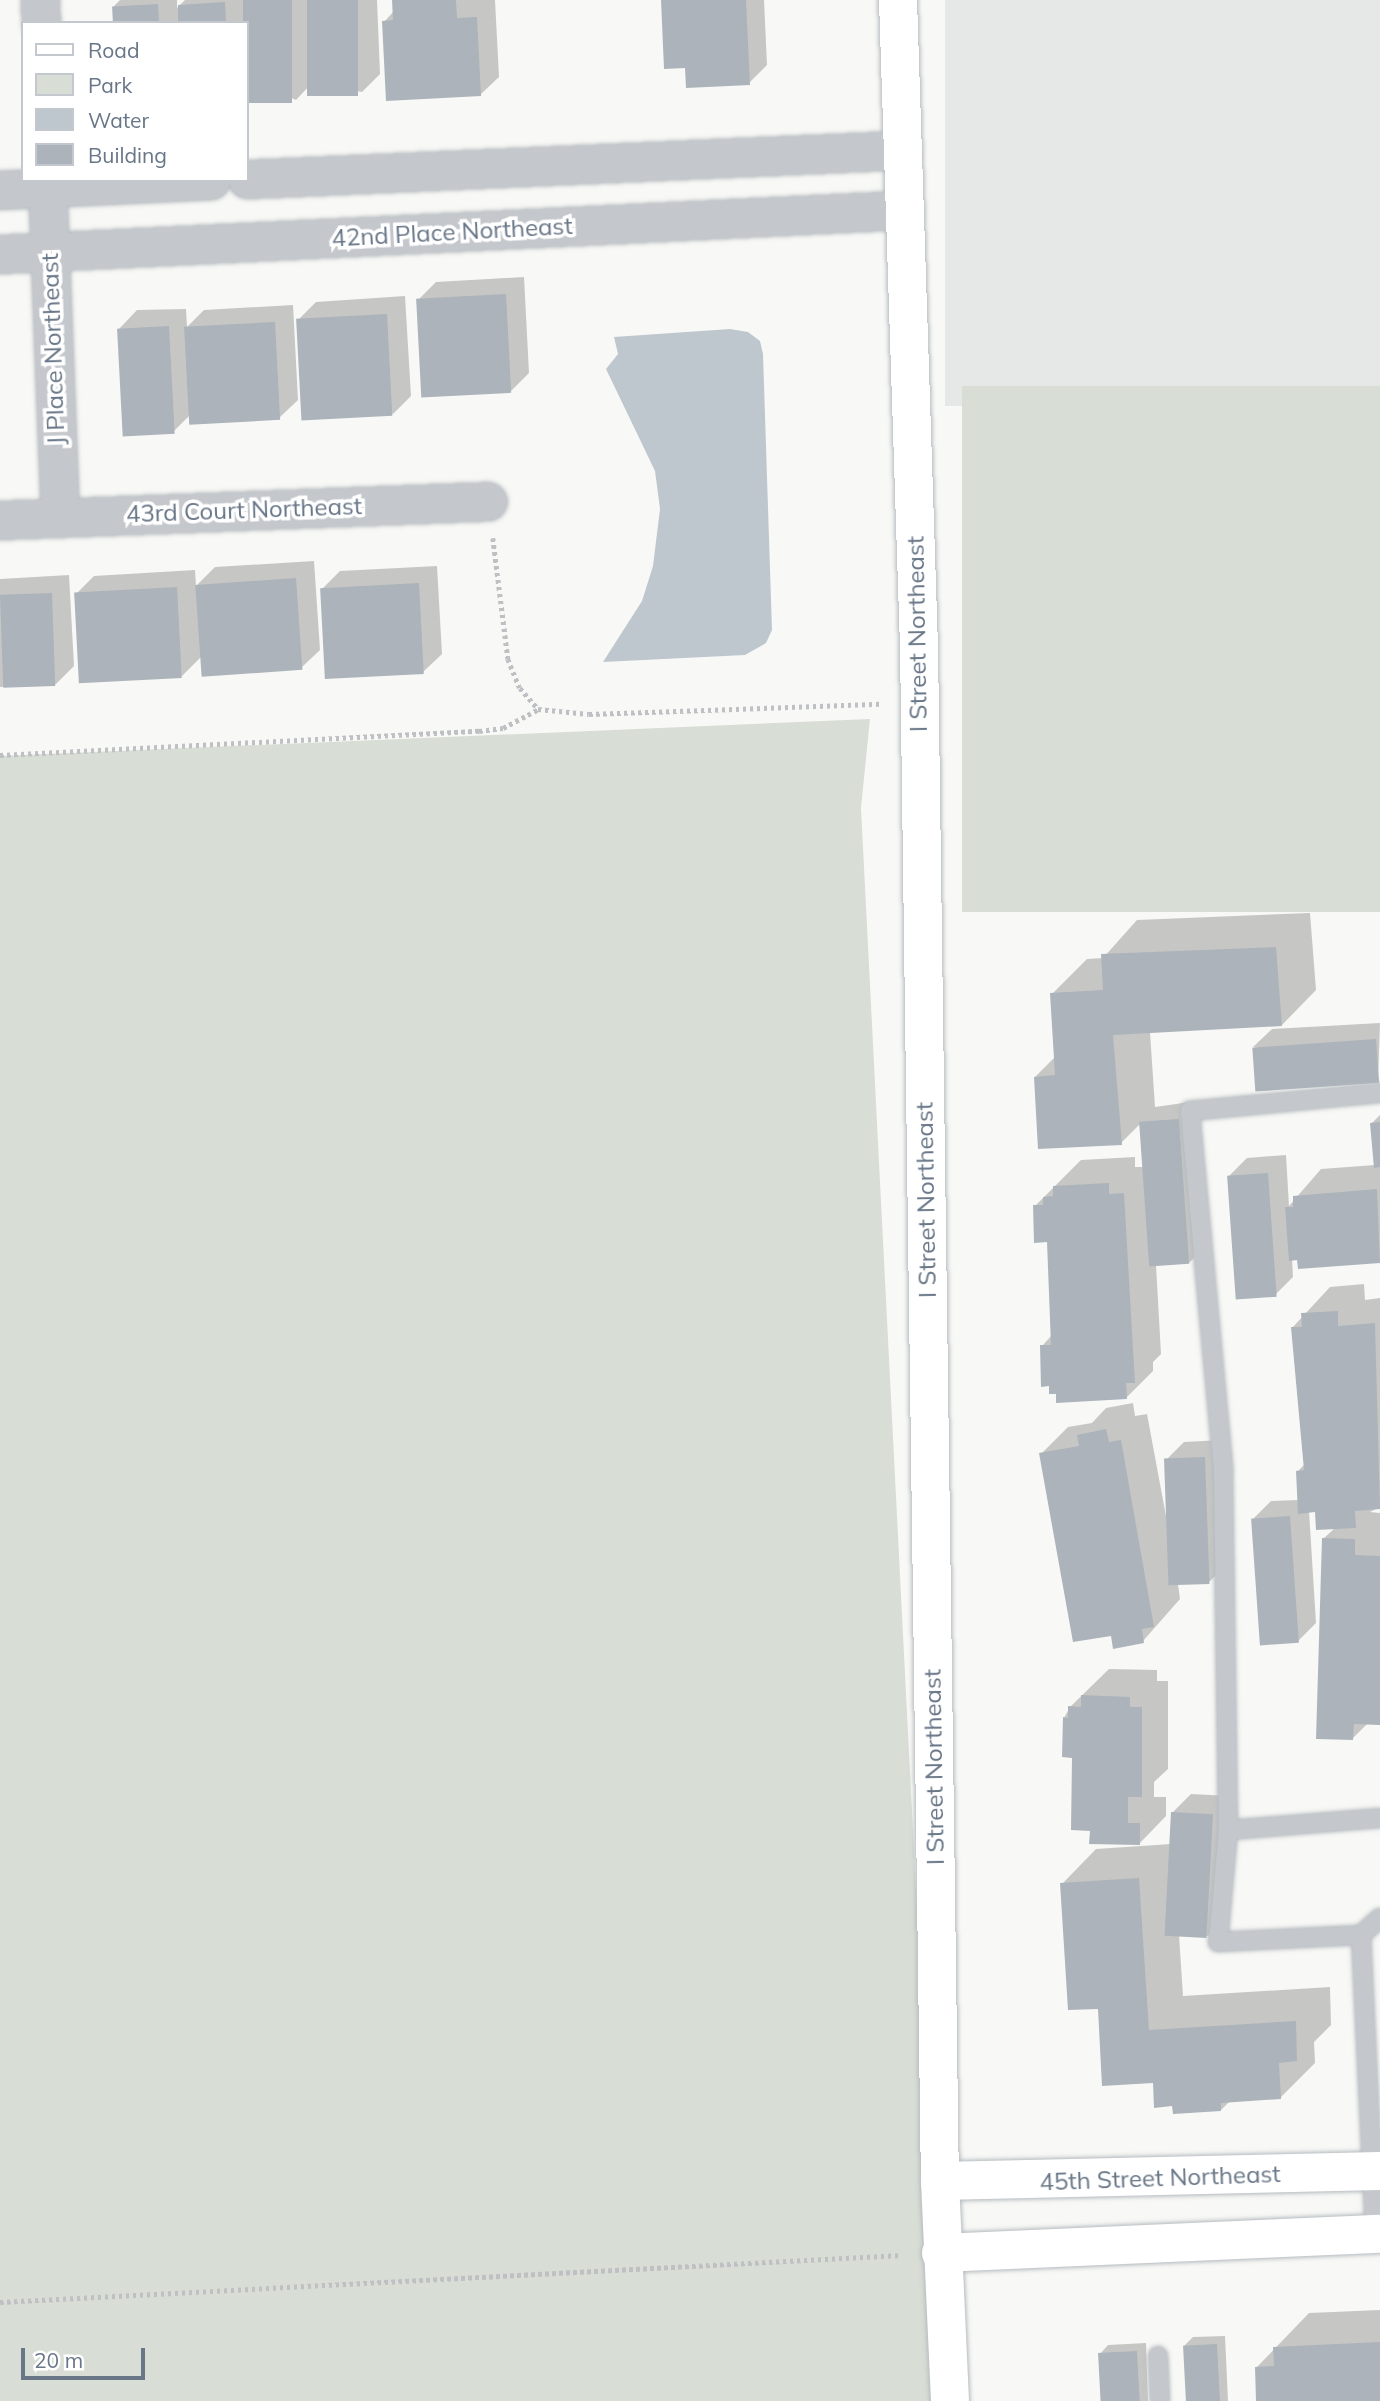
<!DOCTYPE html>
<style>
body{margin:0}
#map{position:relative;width:1380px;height:2401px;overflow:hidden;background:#f8f9f6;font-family:Mulish,sans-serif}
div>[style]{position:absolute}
.built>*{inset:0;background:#e6e8e7;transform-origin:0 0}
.green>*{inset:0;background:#d8ded5;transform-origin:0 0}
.water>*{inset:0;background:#bec7cd}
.shadow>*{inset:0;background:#0003}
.building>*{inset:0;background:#acb3ba;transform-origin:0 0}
.path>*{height:4.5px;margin-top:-2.25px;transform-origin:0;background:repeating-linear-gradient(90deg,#bec0c3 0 3.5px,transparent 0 7px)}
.roads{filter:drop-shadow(0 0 2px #b6bbc0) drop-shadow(0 0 2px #b6bbc0)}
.lane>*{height:18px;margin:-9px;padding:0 9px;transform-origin:9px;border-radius:9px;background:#c4c7cb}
.street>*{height:37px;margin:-18.5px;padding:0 18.5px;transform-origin:18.5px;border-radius:18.5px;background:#c4c7cb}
.secondary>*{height:38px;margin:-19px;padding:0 19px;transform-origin:19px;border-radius:19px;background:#fff}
span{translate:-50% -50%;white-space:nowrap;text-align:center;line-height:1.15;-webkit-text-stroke:7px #fff;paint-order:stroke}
.street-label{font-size:24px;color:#687687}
.legend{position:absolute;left:21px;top:21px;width:228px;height:161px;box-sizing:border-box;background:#fff;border:2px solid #c3c8cf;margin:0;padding:9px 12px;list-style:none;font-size:21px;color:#687687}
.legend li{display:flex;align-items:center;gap:14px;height:35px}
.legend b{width:35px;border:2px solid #c3c8cf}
.scale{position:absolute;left:21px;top:2348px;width:124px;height:32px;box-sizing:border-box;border:4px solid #687687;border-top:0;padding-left:9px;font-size:21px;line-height:24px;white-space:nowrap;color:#687687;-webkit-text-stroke:5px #fff;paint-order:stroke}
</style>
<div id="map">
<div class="built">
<div style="left:945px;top:0;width:435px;height:406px"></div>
</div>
<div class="green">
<div style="left:1380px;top:386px;width:526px;height:418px;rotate:90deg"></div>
<div style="clip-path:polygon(870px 719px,861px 808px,942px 2401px,0 2401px,0 756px)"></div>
</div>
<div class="water">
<div style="clip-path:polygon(730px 329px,748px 332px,760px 341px,763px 354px,772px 630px,766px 643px,745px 655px,603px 662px,642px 601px,653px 566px,660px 509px,655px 471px,606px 369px,618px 354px,614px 337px)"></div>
</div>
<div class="shadow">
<div style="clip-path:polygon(120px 0,177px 0,177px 8px,185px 0,377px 0,380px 74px,362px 92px,312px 83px,296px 100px,247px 79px,247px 23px,115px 23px,114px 6px)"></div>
<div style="clip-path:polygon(394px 0,495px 0,499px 77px,480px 95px,384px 22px,394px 11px)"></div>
<div style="clip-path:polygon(663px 0,764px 0,767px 65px,749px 83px)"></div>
<div style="clip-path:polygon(524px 277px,529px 373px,511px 391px,418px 300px,436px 282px)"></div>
<div style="clip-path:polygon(405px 296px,411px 396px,393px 414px,298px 320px,316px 302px)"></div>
<div style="clip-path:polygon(293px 305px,298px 400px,279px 418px,190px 415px,173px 432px,119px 329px,137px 310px,186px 309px,187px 327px,204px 310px)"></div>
<div style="clip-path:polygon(314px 561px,320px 650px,301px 668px,201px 657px,182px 676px,76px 594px,94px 576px,195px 570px,196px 586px,215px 567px)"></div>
<div style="clip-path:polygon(437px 566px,442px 654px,423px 672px,322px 589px,340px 571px)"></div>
<div style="clip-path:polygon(69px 575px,74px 666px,56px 684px,0 687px,0 579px)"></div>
<div style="clip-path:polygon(1310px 913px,1316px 990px,1282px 1025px,1150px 1032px,1155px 1107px,1197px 1101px,1207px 1245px,1189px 1263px,1156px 1265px,1161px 1354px,1153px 1362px,1153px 1371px,1126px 1398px,1058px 1392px,1042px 1346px,1052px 1335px,1048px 1240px,1035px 1206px,1081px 1160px,1135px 1157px,1135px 1167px,1144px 1167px,1141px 1123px,1121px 1143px,1035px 1077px,1055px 1057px,1052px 994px,1087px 959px,1103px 958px,1137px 920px)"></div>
<div style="clip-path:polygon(1380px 1023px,1378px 1082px,1253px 1047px,1272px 1029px)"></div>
<div style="clip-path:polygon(1380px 1115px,1380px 1261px,1299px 1267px,1298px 1258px,1292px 1258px,1293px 1277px,1275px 1295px,1229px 1176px,1247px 1158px,1286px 1155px,1289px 1206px,1321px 1169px,1375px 1165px,1372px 1123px)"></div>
<div style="clip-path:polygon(1364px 1284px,1365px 1300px,1380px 1298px,1380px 1507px,1370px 1512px,1380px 1513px,1380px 1723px,1368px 1723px,1353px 1738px,1324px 1538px,1335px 1528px,1317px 1510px,1309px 1511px,1316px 1623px,1298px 1641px,1253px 1519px,1271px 1501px,1299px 1500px,1298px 1471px,1305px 1464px,1292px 1328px,1330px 1287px)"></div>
<div style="clip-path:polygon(1133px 1403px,1135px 1416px,1147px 1414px,1166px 1516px,1166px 1460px,1184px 1442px,1223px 1440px,1228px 1564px,1209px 1582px,1178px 1584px,1180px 1599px,1143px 1641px,1113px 1634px,1041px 1454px,1068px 1427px,1092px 1423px,1106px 1408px)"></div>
<div style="clip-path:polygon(1109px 1669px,1157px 1670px,1157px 1681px,1168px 1681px,1168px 1769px,1154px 1782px,1154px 1797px,1166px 1797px,1166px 1816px,1139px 1844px,1091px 1829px,1064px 1718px,1070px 1707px)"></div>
<div style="clip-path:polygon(1191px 1794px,1230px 1796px,1226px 1918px,1208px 1936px,1179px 1935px,1183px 1996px,1330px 1987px,1331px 2025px,1314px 2042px,1315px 2063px,1281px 2097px,1230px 2101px,1221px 2110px,1174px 2104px,1099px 2007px,1062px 1884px,1096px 1849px,1171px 1844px,1172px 1813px)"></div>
<div style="clip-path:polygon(1380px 2310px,1380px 2401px,1258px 2401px,1256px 2368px,1309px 2313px)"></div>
<div style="clip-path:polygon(1225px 2336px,1228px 2401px,1187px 2401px,1184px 2346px,1193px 2337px)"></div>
<div style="clip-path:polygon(1146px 2343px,1148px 2401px,1101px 2401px,1100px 2354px,1108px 2345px)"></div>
</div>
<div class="building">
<div style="left:243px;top:0;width:49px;height:103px"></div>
<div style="left:307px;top:0;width:51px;height:96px"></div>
<div style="clip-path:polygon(392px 0,456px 0,457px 18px,477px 17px,481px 96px,386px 101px,382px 21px,393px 20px)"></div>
<div style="clip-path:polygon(661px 0,746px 0,750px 85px,686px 88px,685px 68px,664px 69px)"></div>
<div style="clip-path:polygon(225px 2px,226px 23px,178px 23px,178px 5px)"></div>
<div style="left:158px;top:4px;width:19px;height:46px;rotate:87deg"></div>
<div style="left:506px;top:294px;width:99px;height:90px;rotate:87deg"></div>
<div style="left:387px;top:314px;width:102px;height:91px;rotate:87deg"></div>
<div style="left:275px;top:322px;width:98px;height:91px;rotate:87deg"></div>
<div style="left:169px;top:326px;width:108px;height:52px;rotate:87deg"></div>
<div style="left:296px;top:578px;width:92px;height:101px;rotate:86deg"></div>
<div style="left:419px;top:583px;width:91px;height:99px;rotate:87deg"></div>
<div style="left:177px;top:587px;width:91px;height:103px;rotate:87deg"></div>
<div style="left:52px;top:593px;width:93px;height:52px;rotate:88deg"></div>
<div style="clip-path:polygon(1276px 947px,1282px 1026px,1113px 1035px,1122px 1145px,1038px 1149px,1034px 1077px,1055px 1075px,1050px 993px,1103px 990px,1101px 954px)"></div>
<div style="left:1376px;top:1039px;width:44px;height:124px;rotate:86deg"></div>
<div style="left:1179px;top:1119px;width:145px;height:40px;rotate:86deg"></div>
<div style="clip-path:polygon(1380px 1122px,1380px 1167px,1374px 1168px,1370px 1123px)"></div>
<div style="left:1268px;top:1173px;width:124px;height:41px;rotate:86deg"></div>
<div style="clip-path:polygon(1109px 1183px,1109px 1194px,1124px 1193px,1135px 1383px,1126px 1383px,1127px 1399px,1056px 1403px,1056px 1394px,1049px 1394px,1049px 1386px,1041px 1387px,1040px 1345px,1051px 1345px,1047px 1242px,1034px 1243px,1033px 1205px,1043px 1205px,1043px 1197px,1053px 1196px,1053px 1186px)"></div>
<div style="clip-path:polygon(1377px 1189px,1380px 1263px,1298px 1269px,1297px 1260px,1289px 1261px,1285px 1207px,1293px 1207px,1293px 1196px)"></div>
<div style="clip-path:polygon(1338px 1311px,1338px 1326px,1375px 1323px,1380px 1509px,1355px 1511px,1356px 1528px,1316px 1530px,1315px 1512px,1298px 1514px,1296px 1471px,1304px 1470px,1291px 1327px,1302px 1327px,1301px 1313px)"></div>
<div style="clip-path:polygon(1106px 1429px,1109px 1442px,1121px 1440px,1154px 1627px,1142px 1629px,1144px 1643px,1113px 1649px,1111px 1636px,1073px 1642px,1039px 1453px,1079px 1446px,1077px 1435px)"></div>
<div style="left:1205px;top:1457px;width:127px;height:41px;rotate:88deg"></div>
<div style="left:1290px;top:1516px;width:127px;height:39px;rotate:86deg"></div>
<div style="clip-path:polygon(1322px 1538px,1355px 1539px,1355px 1555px,1380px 1556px,1380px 1725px,1354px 1724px,1353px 1740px,1316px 1739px)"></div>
<div style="clip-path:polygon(1081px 1695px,1130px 1697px,1130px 1707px,1142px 1707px,1142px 1797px,1128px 1797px,1128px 1823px,1140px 1823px,1140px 1845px,1089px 1844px,1090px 1831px,1071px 1830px,1072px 1758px,1062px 1757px,1063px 1717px,1068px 1718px,1068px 1706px,1081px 1707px)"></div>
<div style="left:1171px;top:1812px;width:42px;height:124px;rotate:3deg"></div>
<div style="clip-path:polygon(1139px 1878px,1149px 2030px,1296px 2021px,1297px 2061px,1279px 2063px,1281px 2099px,1221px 2103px,1221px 2111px,1173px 2114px,1172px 2106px,1154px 2108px,1153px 2083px,1102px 2086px,1098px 2009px,1068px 2010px,1060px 1883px)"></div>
<div style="clip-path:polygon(1380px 2342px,1380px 2401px,1256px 2401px,1255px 2367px,1274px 2366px,1273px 2347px)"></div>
<div style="left:1217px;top:2344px;width:57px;height:34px;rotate:87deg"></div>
<div style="left:1137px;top:2351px;width:50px;height:39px;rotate:87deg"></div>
</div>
<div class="path">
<div style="left:493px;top:538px;width:122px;rotate:82.9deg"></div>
<div style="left:508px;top:659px;width:31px;rotate:68deg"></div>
<div style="left:520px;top:688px;width:28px;rotate:49deg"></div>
<div style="left:538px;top:709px;width:51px;rotate:5.6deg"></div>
<div style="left:589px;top:714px;width:291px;rotate:-2deg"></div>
<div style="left:0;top:755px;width:480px;rotate:-2.9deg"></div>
<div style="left:479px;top:731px;width:24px;rotate:-7deg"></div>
<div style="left:503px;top:728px;width:40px;rotate:-28deg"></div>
<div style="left:0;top:2302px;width:903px;rotate:-2.98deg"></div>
</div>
<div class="roads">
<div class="lane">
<div style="left:1380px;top:1093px;width:191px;rotate:174.6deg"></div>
<div style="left:1190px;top:1111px;width:360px;rotate:84.7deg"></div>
<div style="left:1223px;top:1469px;width:361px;rotate:89.2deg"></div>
<div style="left:1228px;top:1830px;width:112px;rotate:95.1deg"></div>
<div style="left:1218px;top:1942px;width:143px;rotate:-2.8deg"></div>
<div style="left:1361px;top:1935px;width:25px;rotate:-42deg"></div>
<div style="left:1228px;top:1830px;width:152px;rotate:-4.5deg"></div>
<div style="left:1361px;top:1935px;width:299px;rotate:87.3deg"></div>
<div style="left:1158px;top:2356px;width:45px;rotate:87.5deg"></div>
</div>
<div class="street">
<div style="left:40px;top:0;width:23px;rotate:88deg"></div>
<div style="left:247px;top:179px;width:657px;rotate:-2.53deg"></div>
<div style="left:47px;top:180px;width:337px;rotate:87.8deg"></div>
<div style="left:0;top:190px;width:211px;rotate:-2.7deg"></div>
<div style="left:0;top:254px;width:905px;rotate:-2.79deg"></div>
<div style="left:0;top:520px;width:488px;rotate:-2.2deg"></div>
</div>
<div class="secondary">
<div style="left:898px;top:0;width:645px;rotate:88.14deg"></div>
<div style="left:919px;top:645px;width:1536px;rotate:89.22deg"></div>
<div style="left:940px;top:2181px;width:220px;rotate:87.4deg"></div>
<div style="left:940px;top:2181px;width:440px;rotate:-1.3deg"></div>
<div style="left:941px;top:2253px;width:439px;rotate:-2.5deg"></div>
</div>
</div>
<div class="street-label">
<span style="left:452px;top:232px;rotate:-3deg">42nd Place Northeast</span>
<span style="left:53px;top:349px;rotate:-92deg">J Place Northeast</span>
<span style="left:244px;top:510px;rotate:-2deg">43rd Court Northeast</span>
<span style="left:917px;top:634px;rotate:-91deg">I Street Northeast</span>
<span style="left:926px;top:1200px;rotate:-91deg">I Street Northeast</span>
<span style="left:934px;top:1767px;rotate:-91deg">I Street Northeast</span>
<span style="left:1160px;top:2178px;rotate:-2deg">45th Street Northeast</span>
</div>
<ul class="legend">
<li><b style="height:9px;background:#fff"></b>Road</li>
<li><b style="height:19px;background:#d8ded5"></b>Park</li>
<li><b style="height:19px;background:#bec7cd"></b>Water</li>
<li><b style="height:19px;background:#acb3ba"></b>Building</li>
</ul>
<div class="scale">20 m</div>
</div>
